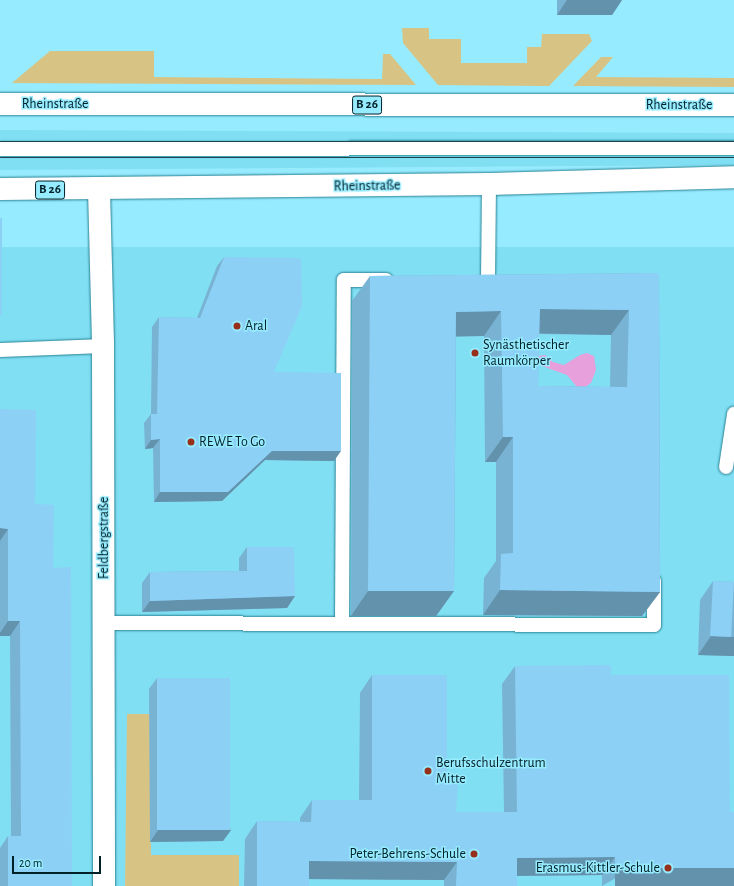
<!DOCTYPE html>
<meta charset="utf-8">
<style>
body{margin:0}
#map{position:relative;width:734px;height:886px;overflow:hidden;background:#97ebfe;font-family:"Alegreya Sans",sans-serif}
div>[style]{position:absolute}
.built>*{inset:0;background:#80dff3;transform-origin:0 0}
.green>*{inset:0;background:#d7c485}
.water>*{inset:0;background:#e7a0db}
.roads{filter:drop-shadow(0 0 1px #298293) drop-shadow(0 0 1px #298293)}
.service>*{height:14px;margin:-7px;padding:0 7px;transform-origin:7px;border-radius:7px;background:#fff}
.minor>*{height:22px;margin:-11px;padding:0 11px;transform-origin:11px;border-radius:11px;background:#fff}
.primary>*{height:22px;margin:-11px;padding:0 11px;transform-origin:11px;border-radius:11px;background:#fff}
.tram>*{height:1px;margin:-0.5px;padding:0 0.5px;transform-origin:0.5px;border-radius:0.5px;background:#1b454e}
.wall>*{inset:0;background:#79b3d3}
.shaded-wall>*{inset:0;background:#6392ac;transform-origin:0 0}
.building>*{inset:0;background:#8dd0f5;transform-origin:0 0}
.dots>*{width:11px;height:11px;translate:-50% -50%;box-sizing:border-box;border:2px solid #97ebfe;border-radius:50%}
span{translate:-50% -50%;white-space:nowrap;text-align:center;line-height:1.15;-webkit-text-stroke:3px #97ebfe;paint-order:stroke}
.shield-label span{padding:1px 3px;background:#97ebfe;border:1px solid;border-radius:3px;-webkit-text-stroke-width:0}
.shield-label{font-size:13px;color:#002128;font-weight:700}
.street-label{font-size:14px;color:#002128}
.poi-label{font-size:14px;color:#002128}
.left{translate:0 -50%;text-align:left}
.right{translate:-100% -50%;text-align:right}
.scale{position:absolute;left:12px;top:856px;width:89px;height:18px;box-sizing:border-box;border:2px solid #002128;border-top:0;padding-left:5px;font-size:12px;line-height:14px;white-space:nowrap;color:#002128;-webkit-text-stroke:3px #97ebfe;paint-order:stroke}
</style>
<div id="map">
<div class="built">
<div style="clip-path:polygon(0 130px,734px 133px,734px 165px,0 170px)"></div>
<div style="left:0;top:247px;width:734px;height:639px"></div>
</div>
<div class="green">
<div style="clip-path:polygon(402px 28px,429px 28px,429px 39px,461px 39px,461px 63px,527px 63px,527px 47px,541px 47px,542px 34px,589px 34px,592px 41px,549px 86px,438px 85px,403px 43px)"></div>
<div style="clip-path:polygon(50px 51px,154px 51px,154px 77px,382px 79px,383px 54px,390px 54px,416px 85px,12px 83px)"></div>
<div style="clip-path:polygon(601px 57px,613px 57px,596px 77px,734px 78px,734px 87px,573px 86px)"></div>
<div style="clip-path:polygon(127px 714px,150px 714px,151px 855px,239px 855px,239px 886px,125px 886px)"></div>
</div>
<div class="water">
<div style="clip-path:polygon(587px 353px,594px 356px,596px 370px,591px 383px,585px 387px,577px 387px,567px 375px,542px 366px,539px 362px,539px 356px,545px 355px,553px 362px,564px 365px,580px 355px)"></div>
</div>
<div class="roads">
<div class="service">
<div style="left:0;top:149px;width:734px;rotate:-0.08deg"></div>
<div style="left:488px;top:281px;width:97px;rotate:-89.4deg"></div>
<div style="left:0;top:350px;width:103px;rotate:-2.2deg"></div>
<div style="left:726px;top:467px;width:54px;rotate:-81.4deg"></div>
<div style="left:105px;top:623px;width:549px;rotate:0.21deg"></div>
<div style="left:654px;top:625px;width:44px;rotate:-90deg"></div>
<div style="left:342px;top:624px;width:344px;rotate:-89.7deg"></div>
<div style="left:344px;top:280px;width:42px"></div>
</div>
<div class="minor">
<div style="left:99px;top:190px;width:156px;rotate:88.5deg"></div>
<div style="left:103px;top:346px;width:540px;rotate:89.89deg"></div>
</div>
<div class="primary">
<div style="left:0;top:104px;width:734px;rotate:0.08deg"></div>
<div style="left:0;top:189px;width:489px;rotate:-0.6deg"></div>
<div style="left:489px;top:184px;width:245px;rotate:-1.6deg"></div>
</div>
</div>
<div class="tram">
<div style="left:0;top:141px;width:734px"></div>
<div style="left:0;top:157px;width:734px"></div>
</div>
<div class="wall">
<div style="clip-path:polygon(557px 0,622px 0,612px 15px,557px 15px)"></div>
<div style="clip-path:polygon(224px 257px,274px 372px,334px 461px,265px 460px,222px 501px,154px 502px,153px 448px,145px 449px,144px 423px,151px 414px,152px 327px,159px 317px,197px 318px,217px 266px)"></div>
<div style="clip-path:polygon(evenodd,659px 273px,660px 592px,642px 616px,483px 615px,484px 578px,496px 561px,496px 462px,485px 462px,484px 336px,456px 336px,454px 591px,436px 616px,351px 616px,352px 301px,370px 276px,659px 273px,539px 334px,611px 335px,610px 387px,538px 386px,539px 334px)"></div>
<div style="clip-path:polygon(0 409px,35px 504px,53px 568px,72px 886px,0 886px,0 848px,8px 836px,11px 836px,10px 636px,0 636px)"></div>
<div style="clip-path:polygon(247px 547px,295px 596px,287px 608px,142px 612px,142px 583px,150px 572px,239px 571px,239px 558px)"></div>
<div style="clip-path:polygon(713px 581px,734px 582px,734px 656px,698px 655px,700px 600px)"></div>
<div style="clip-path:polygon(515px 666px,611px 675px,730px 812px,602px 886px,602px 875px,517px 876px,517px 886px,444px 886px,444px 880px,309px 879px,309px 886px,244px 886px,245px 839px,257px 821px,300px 822px,300px 818px,312px 800px,359px 800px,360px 693px,372px 675px,447px 780px,456px 812px,504px 812px,502px 684px)"></div>
<div style="clip-path:polygon(157px 678px,231px 830px,223px 841px,150px 842px,149px 689px)"></div>
</div>
<div class="shaded-wall">
<div style="clip-path:polygon(567px 0,622px 0,612px 15px,557px 15px)"></div>
<div style="clip-path:polygon(540px 309px,629px 310px,611px 335px,522px 333px)"></div>
<div style="clip-path:polygon(501px 311px,484px 336px,439px 337px,456px 312px)"></div>
<div style="clip-path:polygon(503px 437px,513px 437px,496px 462px,485px 462px)"></div>
<div style="clip-path:polygon(160px 439px,153px 448px,145px 449px,151px 440px)"></div>
<div style="clip-path:polygon(272px 451px,341px 451px,334px 461px,265px 460px,222px 501px,154px 502px,160px 492px)"></div>
<div style="clip-path:polygon(0 528px,8px 529px,0 541px)"></div>
<div style="clip-path:polygon(500px 590px,660px 592px,642px 616px,483px 615px)"></div>
<div style="clip-path:polygon(368px 591px,454px 591px,436px 616px,351px 616px)"></div>
<div style="clip-path:polygon(295px 596px,287px 608px,142px 612px,150px 601px)"></div>
<div style="clip-path:polygon(8px 621px,20px 621px,10px 636px,0 636px,0 633px)"></div>
<div style="clip-path:polygon(711px 636px,734px 637px,734px 656px,698px 655px)"></div>
<div style="clip-path:polygon(158px 830px,231px 830px,223px 841px,150px 842px)"></div>
<div style="clip-path:polygon(615px 857px,602px 875px,504px 876px,517px 858px)"></div>
<div style="clip-path:polygon(309px 861px,457px 862px,444px 880px,296px 879px)"></div>
<div style="left:615px;top:868px;width:119px;height:22px"></div>
</div>
<div class="building">
<div style="left:0;top:218px;width:2px;height:97px"></div>
<div style="clip-path:polygon(224px 257px,301px 258px,302px 306px,274px 372px,341px 373px,341px 451px,272px 451px,228px 492px,160px 492px,160px 439px,151px 440px,151px 414px,157px 414px,159px 317px,200px 318px)"></div>
<div style="clip-path:polygon(evenodd,659px 273px,660px 592px,500px 590px,501px 554px,513px 553px,513px 437px,503px 437px,501px 311px,456px 312px,454px 591px,368px 591px,370px 276px,659px 273px,540px 309px,629px 310px,627px 387px,538px 386px,540px 309px)"></div>
<div style="clip-path:polygon(0 409px,36px 410px,35px 504px,54px 505px,53px 568px,71px 567px,72px 886px,8px 886px,8px 836px,21px 836px,20px 621px,8px 621px,8px 529px,0 528px)"></div>
<div style="clip-path:polygon(247px 547px,294px 547px,295px 596px,150px 601px,150px 572px,247px 571px)"></div>
<div style="left:713px;top:581px;width:21px;height:55px;rotate:3deg"></div>
<div style="clip-path:polygon(611px 665px,611px 675px,729px 675px,730px 812px,734px 812px,734px 868px,615px 868px,615px 857px,517px 858px,517px 886px,456px 886px,457px 862px,309px 861px,309px 886px,257px 886px,257px 821px,311px 822px,312px 800px,372px 800px,372px 675px,447px 675px,447px 780px,458px 781px,456px 812px,517px 812px,515px 666px)"></div>
<div style="left:157px;top:678px;width:73px;height:152px"></div>
</div>
<div class="dots">
<div style="left:237px;top:326px;background:#982f1b"></div>
<div style="left:475px;top:353px;background:#982f1b"></div>
<div style="left:191px;top:442px;background:#982f1b"></div>
<div style="left:428px;top:771px;background:#982f1b"></div>
<div style="left:474px;top:854px;background:#982f1b"></div>
<div style="left:668px;top:868px;background:#982f1b"></div>
</div>
<div class="shield-label">
<span style="left:367px;top:105px">B 26</span>
<span style="left:50px;top:190px">B 26</span>
</div>
<div class="street-label">
<span style="left:55px;top:104px">Rheinstraße</span>
<span style="left:679px;top:105px">Rheinstraße</span>
<span style="left:367px;top:186px;rotate:-1deg">Rheinstraße</span>
<span style="left:104px;top:538px;rotate:-90deg">Feldbergstraße</span>
</div>
<div class="poi-label">
<span class="left" style="left:245px;top:326px">Aral</span>
<span class="left" style="left:483px;top:353px">Synästhetischer<br>Raumkörper</span>
<span class="left" style="left:199px;top:442px">REWE To Go</span>
<span class="left" style="left:436px;top:771px">Berufsschulzentrum<br>Mitte</span>
<span class="right" style="left:466px;top:854px">Peter-Behrens-Schule</span>
<span class="right" style="left:660px;top:868px">Erasmus-Kittler-Schule</span>
</div>
<div class="scale">20 m</div>
</div>
